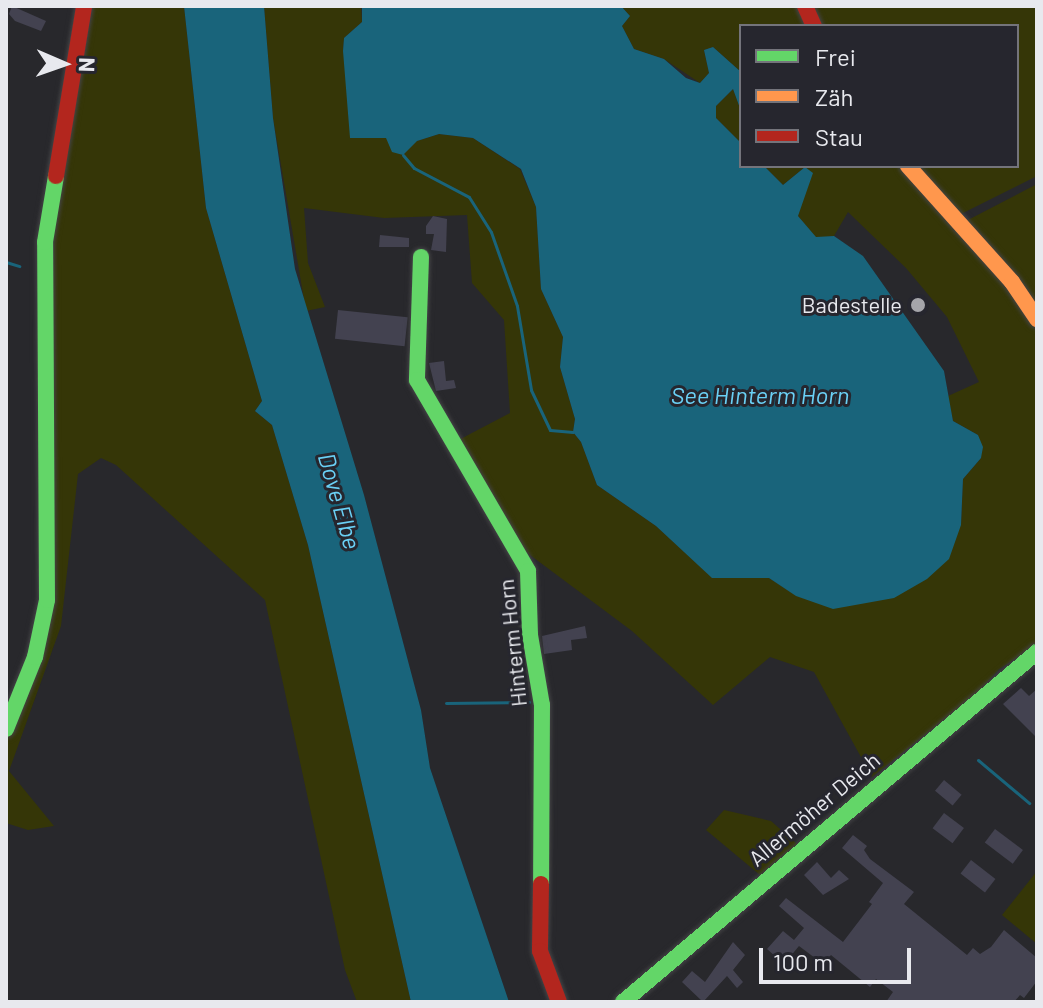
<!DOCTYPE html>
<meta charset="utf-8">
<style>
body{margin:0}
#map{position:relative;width:1043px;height:1008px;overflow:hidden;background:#28282c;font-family:Barlow,sans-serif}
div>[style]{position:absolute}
.green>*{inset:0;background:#353607}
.water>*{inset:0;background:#19647b}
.stream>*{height:3px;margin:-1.5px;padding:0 1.5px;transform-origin:1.5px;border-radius:1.5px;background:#19647b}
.building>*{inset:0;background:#434250;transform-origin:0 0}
.roads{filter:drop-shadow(0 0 2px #444446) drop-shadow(0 0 2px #444446)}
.fast>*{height:16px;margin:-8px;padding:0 8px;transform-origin:8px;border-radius:8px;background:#63d668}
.slow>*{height:16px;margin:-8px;padding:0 8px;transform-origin:8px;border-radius:8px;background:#ff974d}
.jam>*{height:16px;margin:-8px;padding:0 8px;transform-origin:8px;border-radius:8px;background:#b3261e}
.dots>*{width:22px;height:22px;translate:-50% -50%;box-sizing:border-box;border:4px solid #26262e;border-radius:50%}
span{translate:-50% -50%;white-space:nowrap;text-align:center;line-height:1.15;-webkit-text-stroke:6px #26262e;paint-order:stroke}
.poi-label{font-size:22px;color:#e8e9ee}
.right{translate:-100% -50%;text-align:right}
.street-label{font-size:22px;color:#e8e9ee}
.water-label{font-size:24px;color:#6ad0f5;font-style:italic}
.frame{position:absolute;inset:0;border:8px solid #e8e9ee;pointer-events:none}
.legend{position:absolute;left:739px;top:24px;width:280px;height:144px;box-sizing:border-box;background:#26262e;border:2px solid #74747b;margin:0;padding:10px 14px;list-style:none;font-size:24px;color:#e8e9ee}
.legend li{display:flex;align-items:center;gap:16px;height:40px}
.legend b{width:40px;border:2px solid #74747b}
.north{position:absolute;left:24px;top:24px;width:80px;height:80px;-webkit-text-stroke:6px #26262e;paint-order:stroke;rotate:92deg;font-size:22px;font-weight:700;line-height:32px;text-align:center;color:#e8e9ee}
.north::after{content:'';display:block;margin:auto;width:28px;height:36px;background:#e8e9ee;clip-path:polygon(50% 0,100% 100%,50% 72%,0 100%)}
.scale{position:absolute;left:759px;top:948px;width:152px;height:36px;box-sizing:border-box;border:4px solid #e8e9ee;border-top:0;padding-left:10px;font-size:24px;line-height:28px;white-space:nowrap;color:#e8e9ee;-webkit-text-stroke:6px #26262e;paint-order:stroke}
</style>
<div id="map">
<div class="green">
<div style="clip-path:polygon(93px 6px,184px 6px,206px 208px,262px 401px,255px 411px,272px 425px,308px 545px,411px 1002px,357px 1002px,345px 970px,265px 600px,116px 465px,101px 458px,78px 474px,61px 626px,9px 771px,54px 826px,28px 830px,6px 823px,6px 737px,48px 625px,54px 225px)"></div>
<div style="clip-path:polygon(264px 6px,361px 6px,362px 22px,344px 38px,343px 51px,386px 138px,417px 141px,439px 134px,473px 138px,520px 169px,536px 207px,541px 289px,563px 337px,560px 367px,575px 419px,573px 432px,581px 442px,597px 485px,656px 526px,712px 577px,769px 578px,797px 596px,961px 525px,963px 479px,981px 458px,978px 435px,953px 421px,948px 396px,979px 382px,947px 317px,906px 268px,848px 212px,834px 236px,816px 238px,798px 216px,805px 167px,783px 185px,764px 166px,900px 166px,1008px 285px,1037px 327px,1037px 645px,999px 669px,977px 693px,872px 777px,814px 672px,770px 657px,713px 705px,632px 631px,526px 552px,451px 444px,510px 413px,504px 320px,472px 283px,467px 215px,384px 218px,304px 208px,308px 263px,325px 307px,306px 311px,273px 118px)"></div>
<div style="clip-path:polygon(621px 6px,800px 6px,809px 26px,741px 26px,741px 72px,713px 47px,704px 50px,709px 73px,700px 83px,664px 59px,634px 49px,622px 26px,630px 16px)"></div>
<div style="clip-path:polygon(813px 6px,1037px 6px,1037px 176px,959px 215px,914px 166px,1017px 166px,1017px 26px,821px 26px)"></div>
<div style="clip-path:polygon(733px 89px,741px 111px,741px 143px,716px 118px,716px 106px)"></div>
<div style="clip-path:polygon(1037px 184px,1037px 312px,966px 221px)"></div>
<div style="clip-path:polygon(724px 810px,771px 821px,797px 844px,760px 875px,706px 830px)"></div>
<div style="clip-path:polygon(1037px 871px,1037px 944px,1002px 915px)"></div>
</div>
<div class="water">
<div style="clip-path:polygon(184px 6px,264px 6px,273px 118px,295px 269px,364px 495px,421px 710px,430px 768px,509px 1002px,411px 1002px,308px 545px,272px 425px,255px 411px,262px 401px,206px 208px)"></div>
<div style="clip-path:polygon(362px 6px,621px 6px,630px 16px,622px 26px,634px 49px,664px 59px,686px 78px,700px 83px,709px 73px,704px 50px,713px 47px,741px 72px,741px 111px,733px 89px,716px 106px,716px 118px,741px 143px,741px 166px,764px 166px,783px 185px,805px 167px,813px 173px,798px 216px,816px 237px,834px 236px,863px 256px,944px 371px,953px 421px,978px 435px,983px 447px,981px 458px,963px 479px,961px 525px,949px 559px,927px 579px,894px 598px,833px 609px,796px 596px,769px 578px,712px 578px,656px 526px,597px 485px,581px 442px,573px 432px,575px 419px,560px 367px,563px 337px,541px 289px,536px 207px,521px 169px,473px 138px,439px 134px,417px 141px,403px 155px,392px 152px,386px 138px,350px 138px,343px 51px,344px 38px,362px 22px)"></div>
</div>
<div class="stream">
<div style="left:403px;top:155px;width:17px;rotate:50deg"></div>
<div style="left:414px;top:168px;width:62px;rotate:27.8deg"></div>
<div style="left:469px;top:197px;width:41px;rotate:57.8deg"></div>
<div style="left:491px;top:232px;width:78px;rotate:70.6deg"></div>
<div style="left:517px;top:306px;width:85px;rotate:80.5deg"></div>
<div style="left:531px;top:390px;width:44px;rotate:64.6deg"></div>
<div style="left:550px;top:430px;width:23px;rotate:5deg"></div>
<div style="left:6px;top:262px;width:14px;rotate:17deg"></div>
<div style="left:446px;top:703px;width:83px;rotate:-0.7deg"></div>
<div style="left:978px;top:760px;width:67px;rotate:40.1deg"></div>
</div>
<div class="building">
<div style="clip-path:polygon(12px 6px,46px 21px,41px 31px,15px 21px,9px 14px)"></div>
<div style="clip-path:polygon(433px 216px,447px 219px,446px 252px,431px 250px,434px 234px,426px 234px,426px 226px)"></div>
<div style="clip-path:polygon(380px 235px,409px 238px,409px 247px,379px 247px)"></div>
<div style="left:338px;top:310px;width:70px;height:29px;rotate:6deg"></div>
<div style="clip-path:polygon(444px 361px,446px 381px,454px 380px,456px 388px,436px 391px,429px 363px)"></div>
<div style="clip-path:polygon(585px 626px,587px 638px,571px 640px,572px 650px,544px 654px,542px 636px)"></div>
<div style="clip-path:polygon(1021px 688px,1029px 696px,1037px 689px,1037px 738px,1003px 704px)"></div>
<div style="left:944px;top:780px;width:23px;height:14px;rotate:40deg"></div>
<div style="left:944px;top:813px;width:25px;height:19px;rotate:37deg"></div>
<div style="left:995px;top:829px;width:35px;height:17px;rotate:37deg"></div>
<div style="clip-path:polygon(853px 835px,867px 846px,864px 850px,870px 859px,914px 892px,904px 904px,967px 955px,973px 948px,980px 954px,991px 947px,1004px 930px,1037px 958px,1037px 981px,1024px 998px,1020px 995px,1014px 1002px,886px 1002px,893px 992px,876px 979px,870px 987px,831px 955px,823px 964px,799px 946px,784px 964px,767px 949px,783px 931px,794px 940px,804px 928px,779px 906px,786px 898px,843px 942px,872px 904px,869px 902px,883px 883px,842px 848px)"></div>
<div style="left:971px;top:860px;width:31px;height:17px;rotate:38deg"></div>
<div style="clip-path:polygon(817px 862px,831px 878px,839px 870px,849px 879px,823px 895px,804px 875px)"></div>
<div style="clip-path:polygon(733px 942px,745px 955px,733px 970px,743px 982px,737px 988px,727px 976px,703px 1002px,682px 982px,692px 971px,705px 982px)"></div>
</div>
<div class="roads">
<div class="fast">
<div style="left:421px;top:257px;width:123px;rotate:91.9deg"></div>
<div style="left:417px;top:380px;width:221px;rotate:59.8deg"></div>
<div style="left:528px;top:571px;width:64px;rotate:88.2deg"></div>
<div style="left:530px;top:635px;width:71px;rotate:80.3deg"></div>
<div style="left:542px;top:705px;width:179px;rotate:90.3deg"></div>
<div style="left:6px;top:729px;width:78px;rotate:-68.1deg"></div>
<div style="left:35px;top:657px;width:58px;rotate:-78.1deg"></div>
<div style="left:47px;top:600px;width:358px;rotate:-90.3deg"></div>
<div style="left:45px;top:242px;width:67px;rotate:-80.5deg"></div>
<div style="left:623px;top:1002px;width:542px;rotate:-40.21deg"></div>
</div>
<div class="slow">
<div style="left:908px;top:166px;width:156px;rotate:48.1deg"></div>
<div style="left:1012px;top:282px;width:45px;rotate:56deg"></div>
</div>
<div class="jam">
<div style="left:805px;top:6px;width:22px;rotate:66deg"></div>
<div style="left:56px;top:176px;width:172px;rotate:-80.6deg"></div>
<div style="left:541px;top:884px;width:67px;rotate:90.9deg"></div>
<div style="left:540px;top:951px;width:54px;rotate:69.6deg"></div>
</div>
</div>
<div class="dots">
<div style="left:918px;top:305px;background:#a5a5aa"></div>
</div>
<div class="poi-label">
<span class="right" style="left:902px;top:305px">Badestelle</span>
</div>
<div class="street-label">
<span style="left:512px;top:643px;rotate:-96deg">Hinterm Horn</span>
<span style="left:814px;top:809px;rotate:-40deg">Allermöher Deich</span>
</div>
<div class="water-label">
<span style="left:760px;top:395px">See Hinterm Horn</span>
<span style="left:340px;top:501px;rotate:74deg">Dove Elbe</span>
</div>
<div class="frame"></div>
<ul class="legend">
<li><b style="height:10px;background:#63d668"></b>Frei</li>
<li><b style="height:10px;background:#ff974d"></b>Zäh</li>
<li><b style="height:10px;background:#b3261e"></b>Stau</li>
</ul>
<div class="north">N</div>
<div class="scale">100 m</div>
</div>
